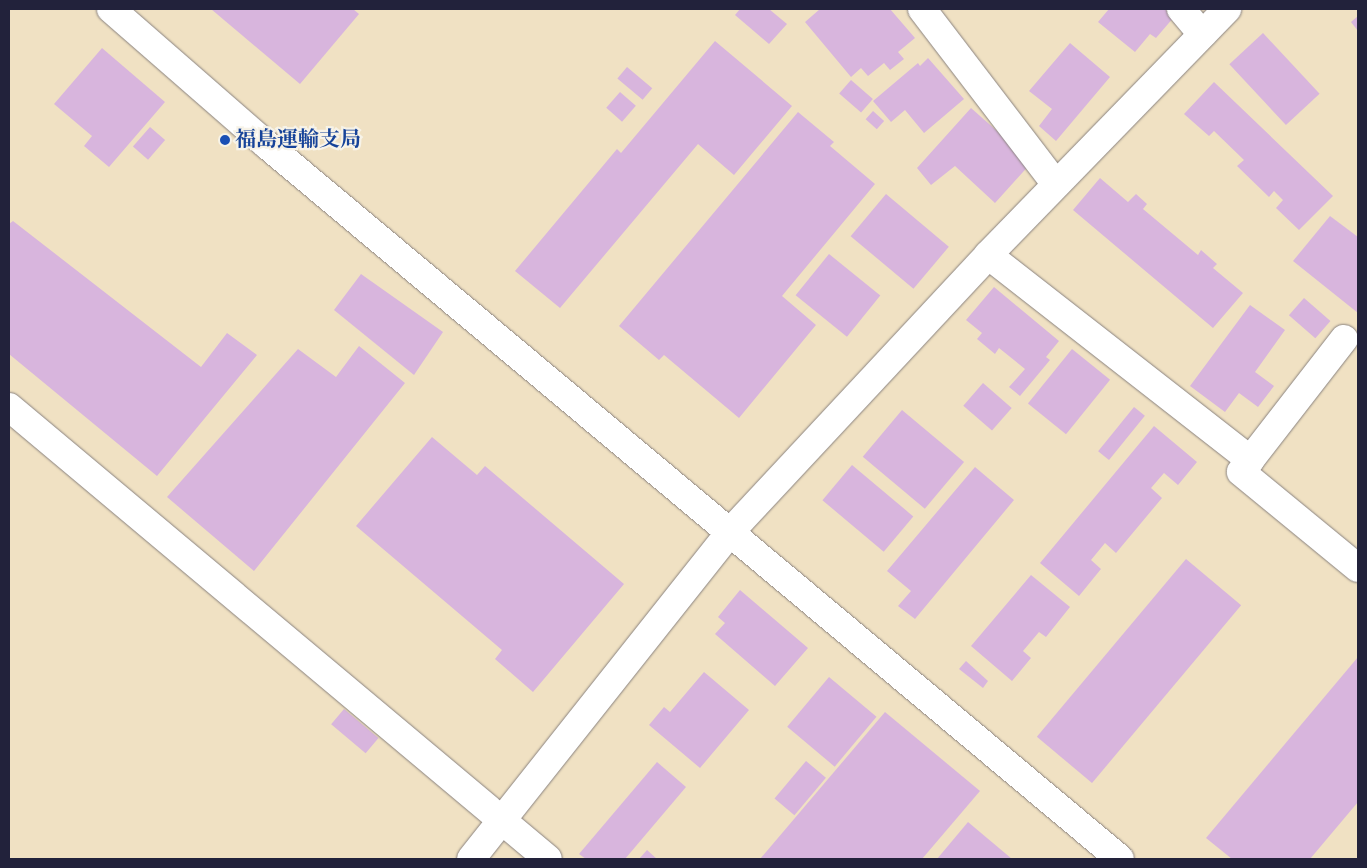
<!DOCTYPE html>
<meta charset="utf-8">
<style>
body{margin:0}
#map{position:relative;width:1367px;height:868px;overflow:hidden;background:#f0e1c3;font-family:"IM FELL DW Pica","Noto Serif JP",serif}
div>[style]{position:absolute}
.building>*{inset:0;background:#d8b5dd;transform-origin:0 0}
.roads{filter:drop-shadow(0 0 1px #89827f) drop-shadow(0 0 1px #89827f)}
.minor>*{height:28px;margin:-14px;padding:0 14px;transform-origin:14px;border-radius:14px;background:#fff}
.tertiary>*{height:28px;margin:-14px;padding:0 14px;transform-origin:14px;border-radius:14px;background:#fff}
.dots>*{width:14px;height:14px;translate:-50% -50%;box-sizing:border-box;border:2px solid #f7f3e8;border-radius:50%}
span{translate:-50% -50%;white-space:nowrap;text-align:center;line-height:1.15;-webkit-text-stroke:4.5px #f7f3e8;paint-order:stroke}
.transit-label{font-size:21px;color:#164399;font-weight:700}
.left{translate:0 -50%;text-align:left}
.frame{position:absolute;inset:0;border:10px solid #22223b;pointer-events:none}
</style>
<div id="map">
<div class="building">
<div style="clip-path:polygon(211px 9px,353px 9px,359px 14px,300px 84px)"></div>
<div style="clip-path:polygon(740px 9px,769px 9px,787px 24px,769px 44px,735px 15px)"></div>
<div style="clip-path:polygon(820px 9px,890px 9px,915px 38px,898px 52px,904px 59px,890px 70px,884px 63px,868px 76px,861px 68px,851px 77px,805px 22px)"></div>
<div style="clip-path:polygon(1109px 9px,1165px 9px,1174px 17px,1156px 38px,1150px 34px,1135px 52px,1098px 22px)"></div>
<div style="clip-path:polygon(1358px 16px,1358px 31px,1351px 22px)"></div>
<div style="left:1263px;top:33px;width:83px;height:46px;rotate:47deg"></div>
<div style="clip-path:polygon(715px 41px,792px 106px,734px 175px,698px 144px,560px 308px,515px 271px,617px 149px,621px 153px)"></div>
<div style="clip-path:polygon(1070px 43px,1110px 77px,1056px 141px,1039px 126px,1052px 109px,1029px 91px)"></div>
<div style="clip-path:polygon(102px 48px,165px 102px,109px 167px,84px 146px,92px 136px,54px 104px)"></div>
<div style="clip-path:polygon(928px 58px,964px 99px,924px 133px,905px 110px,891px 122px,873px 101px,918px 63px,920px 66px)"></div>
<div style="left:627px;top:67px;width:33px;height:15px;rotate:40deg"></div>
<div style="left:851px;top:80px;width:29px;height:18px;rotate:41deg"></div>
<div style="clip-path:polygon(1214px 82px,1333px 196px,1299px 230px,1276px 208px,1283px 200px,1274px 191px,1269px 197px,1237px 166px,1244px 160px,1214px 131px,1209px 136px,1184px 114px)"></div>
<div style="left:620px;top:92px;width:21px;height:21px;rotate:41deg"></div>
<div style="clip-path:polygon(971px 108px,1032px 162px,995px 203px,955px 166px,931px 185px,917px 168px)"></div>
<div style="left:873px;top:111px;width:15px;height:11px;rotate:42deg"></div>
<div style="clip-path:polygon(798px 112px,834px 142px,830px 146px,875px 184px,782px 296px,816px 325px,739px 418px,664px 355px,659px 360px,619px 326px)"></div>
<div style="left:150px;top:127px;width:20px;height:26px;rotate:41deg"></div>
<div style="clip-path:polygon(1100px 178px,1128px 202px,1136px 194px,1147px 204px,1143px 209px,1198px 255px,1201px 250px,1217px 264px,1213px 268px,1243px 293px,1213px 328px,1073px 210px)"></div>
<div style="left:886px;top:194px;width:82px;height:55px;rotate:40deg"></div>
<div style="clip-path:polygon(1330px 216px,1358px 237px,1358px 313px,1293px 261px)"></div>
<div style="clip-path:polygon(13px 221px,201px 367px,227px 333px,257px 355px,157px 476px,9px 354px,9px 224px)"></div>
<div style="left:829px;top:254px;width:66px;height:53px;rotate:39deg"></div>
<div style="clip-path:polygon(361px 274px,443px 332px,414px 375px,334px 310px)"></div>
<div style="clip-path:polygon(994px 287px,1059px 341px,1046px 357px,1050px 360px,1020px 396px,1009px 387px,1025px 369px,999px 348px,995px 354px,977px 339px,982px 333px,966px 320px)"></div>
<div style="left:1304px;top:298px;width:35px;height:23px;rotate:41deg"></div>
<div style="clip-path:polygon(1250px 305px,1285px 330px,1255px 372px,1274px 386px,1258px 407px,1239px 393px,1225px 412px,1190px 386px)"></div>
<div style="clip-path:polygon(359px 346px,405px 383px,254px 571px,167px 497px,298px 349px,336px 377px)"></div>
<div style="left:1072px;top:349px;width:49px;height:70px;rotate:39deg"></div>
<div style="left:983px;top:383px;width:38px;height:30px;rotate:41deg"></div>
<div style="left:1134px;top:407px;width:14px;height:57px;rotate:39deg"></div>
<div style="left:902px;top:410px;width:81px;height:61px;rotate:40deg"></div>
<div style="clip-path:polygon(1154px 426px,1197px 462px,1178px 485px,1164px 473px,1151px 488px,1162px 498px,1116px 553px,1105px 543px,1091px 560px,1101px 569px,1079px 596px,1040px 563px)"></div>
<div style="clip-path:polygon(432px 437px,477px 475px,485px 466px,624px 584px,533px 692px,495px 659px,502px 650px,356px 526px)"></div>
<div style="left:852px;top:465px;width:80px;height:46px;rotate:40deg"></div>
<div style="clip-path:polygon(975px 467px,1014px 500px,915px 619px,898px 606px,911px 591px,887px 571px)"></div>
<div style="left:1186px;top:559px;width:72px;height:232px;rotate:40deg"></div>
<div style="clip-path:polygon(1031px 575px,1070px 607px,1046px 637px,1039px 632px,1023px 651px,1031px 658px,1012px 681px,971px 646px)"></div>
<div style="clip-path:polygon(740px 590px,808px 648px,775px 686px,715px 634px,725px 623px,718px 617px)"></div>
<div style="clip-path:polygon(1358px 657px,1358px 802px,1310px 859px,1232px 859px,1206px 838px)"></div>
<div style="clip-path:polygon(966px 661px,988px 681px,983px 688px,959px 669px)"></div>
<div style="clip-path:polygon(704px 672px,749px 710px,700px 768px,649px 725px,664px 707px,670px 712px)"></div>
<div style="left:829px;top:677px;width:62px;height:65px;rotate:40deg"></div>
<div style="left:344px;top:709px;width:45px;height:20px;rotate:40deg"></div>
<div style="clip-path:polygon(885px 712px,980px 791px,922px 859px,760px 859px)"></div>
<div style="left:806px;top:761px;width:26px;height:49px;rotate:40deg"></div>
<div style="clip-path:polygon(657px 762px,686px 787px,625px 859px,586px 859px,579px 854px)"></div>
<div style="clip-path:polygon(968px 822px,1012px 859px,937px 859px)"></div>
<div style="clip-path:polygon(647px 850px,657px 859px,639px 859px)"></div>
</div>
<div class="roads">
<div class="minor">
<div style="left:922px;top:9px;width:220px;rotate:52.6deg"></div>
<div style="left:1181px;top:9px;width:33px;rotate:50deg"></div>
<div style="left:988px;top:255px;width:333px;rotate:38deg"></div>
<div style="left:1344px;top:339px;width:168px;rotate:127.8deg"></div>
<div style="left:1241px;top:472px;width:151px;rotate:39.4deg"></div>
<div style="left:9px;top:407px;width:703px;rotate:39.98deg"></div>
<div style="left:471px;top:859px;width:417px;rotate:-51.6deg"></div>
<div style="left:730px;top:532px;width:379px;rotate:-47deg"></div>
<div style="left:988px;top:255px;width:343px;rotate:-45.8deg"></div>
</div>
<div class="tertiary">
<div style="left:111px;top:9px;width:207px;rotate:41.1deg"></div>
<div style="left:267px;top:145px;width:1112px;rotate:39.93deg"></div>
</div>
</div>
<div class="dots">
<div style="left:225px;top:140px;background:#1a4fb4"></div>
</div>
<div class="transit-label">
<span class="left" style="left:235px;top:140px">福島運輸支局</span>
</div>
<div class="frame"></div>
</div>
